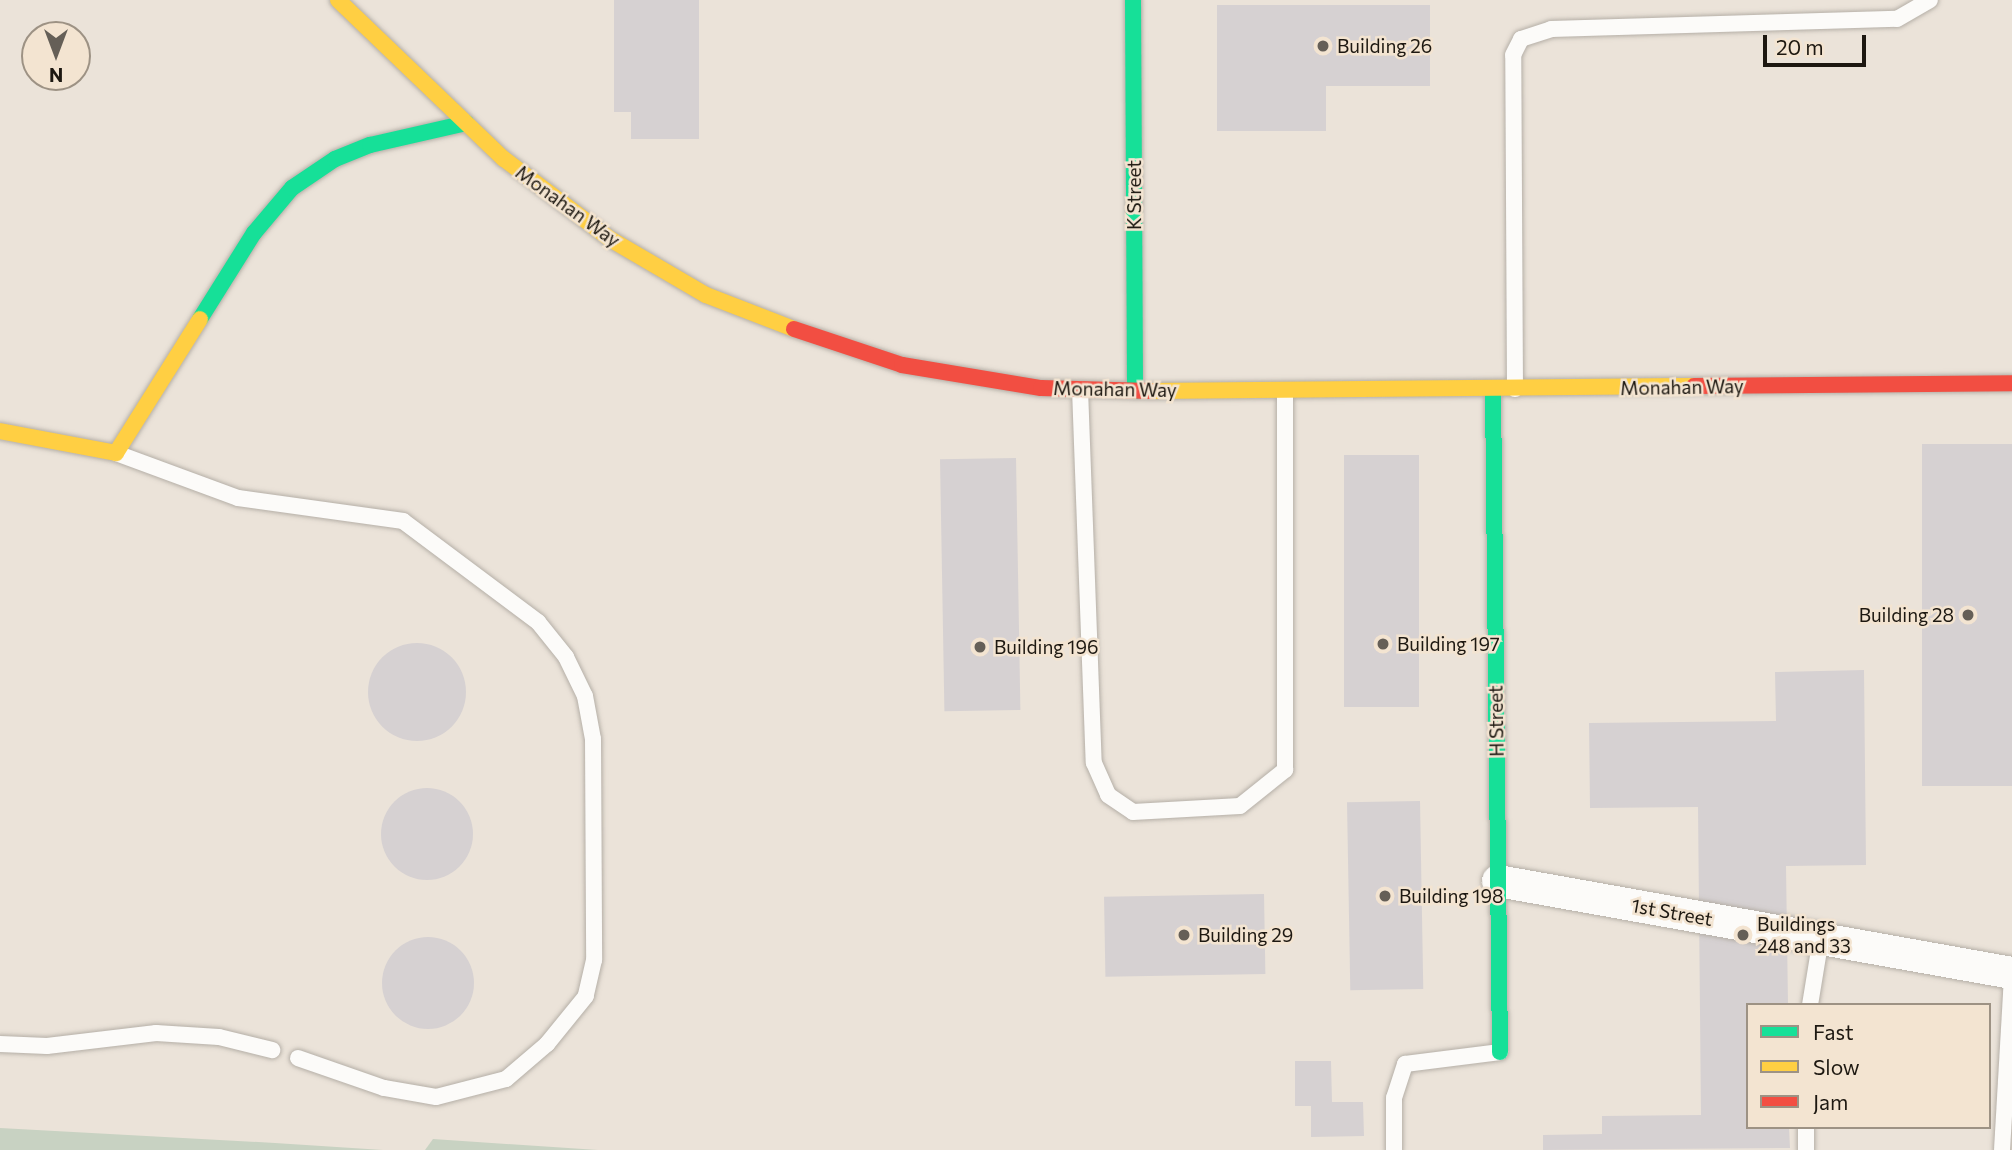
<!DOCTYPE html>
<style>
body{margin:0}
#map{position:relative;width:2012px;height:1150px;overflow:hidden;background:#ebe3d9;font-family:Commissioner,sans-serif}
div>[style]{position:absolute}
.green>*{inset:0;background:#c8d2c2}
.building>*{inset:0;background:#d6d1d2;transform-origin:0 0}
.round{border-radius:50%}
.roads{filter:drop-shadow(0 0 2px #b5afa7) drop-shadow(0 0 2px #b5afa7)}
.lane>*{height:16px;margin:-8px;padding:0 8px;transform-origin:8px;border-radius:8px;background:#fcfbf9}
.street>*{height:32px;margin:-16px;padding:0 16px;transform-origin:16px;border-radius:16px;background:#fcfbf9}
.fast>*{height:16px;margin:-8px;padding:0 8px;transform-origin:8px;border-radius:8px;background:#16e098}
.slow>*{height:16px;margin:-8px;padding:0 8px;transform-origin:8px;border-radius:8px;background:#ffcf43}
.jam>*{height:16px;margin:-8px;padding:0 8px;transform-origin:8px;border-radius:8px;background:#f24e42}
.dots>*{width:19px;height:19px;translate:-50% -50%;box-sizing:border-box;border:4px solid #f3e4d1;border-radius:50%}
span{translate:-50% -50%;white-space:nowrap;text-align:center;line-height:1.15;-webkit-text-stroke:5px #f3e4d1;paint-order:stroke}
.poi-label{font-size:19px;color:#1d1811}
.left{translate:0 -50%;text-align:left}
.right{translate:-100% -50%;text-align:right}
.street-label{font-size:19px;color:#1d1811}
.legend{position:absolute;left:1746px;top:1003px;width:245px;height:126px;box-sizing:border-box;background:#f3e4d1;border:2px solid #9d9284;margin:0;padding:9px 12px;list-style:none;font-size:21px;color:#1d1811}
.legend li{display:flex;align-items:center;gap:14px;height:35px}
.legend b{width:35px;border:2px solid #9d9284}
.north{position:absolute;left:21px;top:21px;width:70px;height:70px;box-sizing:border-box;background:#f3e4d1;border:2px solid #9d9284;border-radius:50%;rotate:180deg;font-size:19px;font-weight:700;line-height:28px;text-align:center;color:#1d1811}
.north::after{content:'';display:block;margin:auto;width:24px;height:32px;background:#655f57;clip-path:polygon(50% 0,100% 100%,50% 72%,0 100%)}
.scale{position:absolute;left:1763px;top:35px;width:103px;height:32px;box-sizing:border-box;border:4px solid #1d1811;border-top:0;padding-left:9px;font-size:21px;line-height:24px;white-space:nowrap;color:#1d1811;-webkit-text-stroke:5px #f3e4d1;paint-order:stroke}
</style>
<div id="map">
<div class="green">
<div style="clip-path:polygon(0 1128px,275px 1143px,383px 1150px,0 1150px)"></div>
<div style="clip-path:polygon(433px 1139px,598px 1150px,425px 1150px)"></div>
</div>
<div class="building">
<div style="clip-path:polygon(614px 0,699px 0,699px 139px,631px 139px,631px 112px,614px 112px)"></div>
<div style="clip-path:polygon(1217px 5px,1430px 5px,1430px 86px,1326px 86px,1326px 131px,1217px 131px)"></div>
<div style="left:2012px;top:444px;width:342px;height:90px;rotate:90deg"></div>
<div style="left:1419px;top:455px;width:252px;height:75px;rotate:90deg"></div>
<div style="left:1016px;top:458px;width:252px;height:76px;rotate:89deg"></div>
<div class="round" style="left:368px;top:643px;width:98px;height:98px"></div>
<div style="clip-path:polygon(1864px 670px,1866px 865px,1786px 866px,1788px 1005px,1748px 1005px,1748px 1127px,1789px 1127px,1790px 1148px,1543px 1150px,1543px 1135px,1602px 1134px,1602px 1116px,1701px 1115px,1698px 807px,1590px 808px,1589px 723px,1776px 721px,1775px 672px)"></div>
<div class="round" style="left:381px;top:788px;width:92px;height:92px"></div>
<div style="left:1420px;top:801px;width:188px;height:73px;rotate:89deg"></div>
<div style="left:1264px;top:894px;width:80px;height:160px;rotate:89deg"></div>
<div class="round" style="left:382px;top:937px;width:92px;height:92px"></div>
<div style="clip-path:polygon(1295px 1061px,1331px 1061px,1332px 1102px,1363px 1102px,1364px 1136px,1311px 1137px,1311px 1106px,1295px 1106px)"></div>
</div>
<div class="roads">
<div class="lane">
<div style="left:1080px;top:389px;width:374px;rotate:87.9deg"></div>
<div style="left:1094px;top:763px;width:35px;rotate:66deg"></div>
<div style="left:1108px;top:795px;width:30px;rotate:34deg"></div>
<div style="left:1133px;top:812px;width:107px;rotate:-3.2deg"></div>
<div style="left:1240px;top:806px;width:58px;rotate:-38.7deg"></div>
<div style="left:1285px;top:770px;width:380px;rotate:-90deg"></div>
<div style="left:1515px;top:389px;width:334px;rotate:-90.3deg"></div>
<div style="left:1513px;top:55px;width:18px;rotate:-63deg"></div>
<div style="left:1521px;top:39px;width:32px;rotate:-18deg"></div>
<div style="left:1551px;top:29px;width:346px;rotate:-1.7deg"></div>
<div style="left:1897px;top:19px;width:38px;rotate:-30deg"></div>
<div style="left:116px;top:453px;width:130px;rotate:20.2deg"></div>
<div style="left:238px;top:498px;width:167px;rotate:7.9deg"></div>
<div style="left:403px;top:521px;width:169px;rotate:36.8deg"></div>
<div style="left:538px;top:622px;width:45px;rotate:51.3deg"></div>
<div style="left:566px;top:657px;width:43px;rotate:64deg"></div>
<div style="left:585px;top:696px;width:44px;rotate:79.5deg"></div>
<div style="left:593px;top:739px;width:221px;rotate:89.7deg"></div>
<div style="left:594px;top:960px;width:37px;rotate:103deg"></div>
<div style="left:586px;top:996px;width:62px;rotate:129.1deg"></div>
<div style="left:547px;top:1044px;width:54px;rotate:139.5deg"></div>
<div style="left:506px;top:1079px;width:72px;rotate:165.6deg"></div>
<div style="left:436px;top:1097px;width:53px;rotate:-170.2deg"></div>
<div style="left:384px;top:1088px;width:91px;rotate:-160.8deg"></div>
<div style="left:1810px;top:1005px;width:68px;rotate:-80.7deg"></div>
<div style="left:0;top:1044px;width:47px;rotate:2.4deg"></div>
<div style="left:47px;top:1046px;width:110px;rotate:-6.8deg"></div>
<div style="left:156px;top:1033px;width:63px;rotate:3.6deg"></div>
<div style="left:219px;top:1037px;width:55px;rotate:13.8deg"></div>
<div style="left:1806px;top:1127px;width:23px;rotate:90deg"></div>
<div style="left:1394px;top:1150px;width:52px;rotate:-90deg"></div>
<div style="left:1394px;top:1098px;width:36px;rotate:-72deg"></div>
<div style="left:1405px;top:1064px;width:96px;rotate:-7.2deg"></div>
<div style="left:2002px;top:1150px;width:171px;rotate:-86.7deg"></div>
</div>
<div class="street">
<div style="left:1498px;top:881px;width:522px;rotate:10.15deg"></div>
</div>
<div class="fast">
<div style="left:1133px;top:0;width:391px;rotate:89.7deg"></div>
<div style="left:200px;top:319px;width:102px;rotate:-57.9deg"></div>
<div style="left:254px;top:233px;width:59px;rotate:-49.8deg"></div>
<div style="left:292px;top:188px;width:52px;rotate:-34deg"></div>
<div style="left:335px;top:159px;width:38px;rotate:-22deg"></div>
<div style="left:370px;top:145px;width:99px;rotate:-12.8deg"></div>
<div style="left:1493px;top:389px;width:663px;rotate:89.4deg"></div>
</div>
<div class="slow">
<div style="left:338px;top:0;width:230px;rotate:43.8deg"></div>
<div style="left:504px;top:159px;width:133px;rotate:37deg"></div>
<div style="left:610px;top:239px;width:111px;rotate:30.3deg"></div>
<div style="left:706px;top:295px;width:94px;rotate:21.1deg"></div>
<div style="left:1150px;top:391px;width:544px;rotate:-0.53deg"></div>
<div style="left:0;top:431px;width:118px;rotate:10.7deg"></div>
<div style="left:116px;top:453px;width:158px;rotate:-57.9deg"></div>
</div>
<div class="jam">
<div style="left:794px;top:329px;width:114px;rotate:18.4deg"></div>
<div style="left:902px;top:365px;width:141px;rotate:9.4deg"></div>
<div style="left:1041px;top:388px;width:109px;rotate:1.6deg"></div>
<div style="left:1694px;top:386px;width:318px;rotate:-0.5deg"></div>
</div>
</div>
<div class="dots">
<div style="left:1323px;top:46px;background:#655f57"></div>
<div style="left:1968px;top:615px;background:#655f57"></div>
<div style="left:1383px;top:644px;background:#655f57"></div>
<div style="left:980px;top:647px;background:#655f57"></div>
<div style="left:1385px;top:896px;background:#655f57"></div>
<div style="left:1184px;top:935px;background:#655f57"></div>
<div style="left:1743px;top:935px;background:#655f57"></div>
</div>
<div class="poi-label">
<span class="left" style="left:1337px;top:46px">Building 26</span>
<span class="right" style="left:1954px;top:615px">Building 28</span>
<span class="left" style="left:1397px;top:644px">Building 197</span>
<span class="left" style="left:994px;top:647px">Building 196</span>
<span class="left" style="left:1399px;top:896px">Building 198</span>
<span class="left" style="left:1757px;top:935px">Buildings<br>248 and 33</span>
<span class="left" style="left:1198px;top:935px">Building 29</span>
</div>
<div class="street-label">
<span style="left:1134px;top:195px;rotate:-90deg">K Street</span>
<span style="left:568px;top:206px;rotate:36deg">Monahan Way</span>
<span style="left:1682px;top:387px;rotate:-1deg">Monahan Way</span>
<span style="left:1115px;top:389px;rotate:1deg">Monahan Way</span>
<span style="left:1496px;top:721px;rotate:-91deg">H Street</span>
<span style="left:1672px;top:912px;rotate:10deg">1st Street</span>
</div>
<ul class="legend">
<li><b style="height:9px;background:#16e098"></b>Fast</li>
<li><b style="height:9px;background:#ffcf43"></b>Slow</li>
<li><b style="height:9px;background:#f24e42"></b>Jam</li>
</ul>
<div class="north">N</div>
<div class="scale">20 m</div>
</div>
